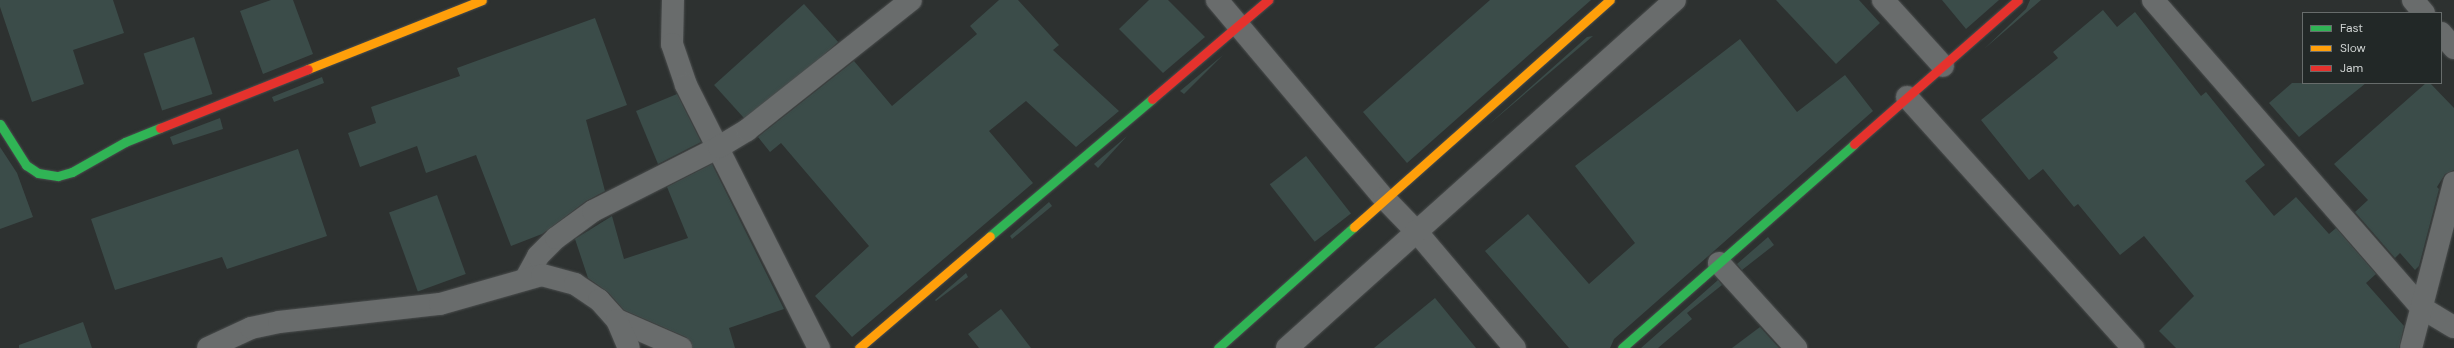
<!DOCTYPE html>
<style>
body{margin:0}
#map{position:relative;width:2454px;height:348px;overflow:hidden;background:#2d3130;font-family:"DM Sans",sans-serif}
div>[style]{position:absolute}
.building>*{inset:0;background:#3b4c49;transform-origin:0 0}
.roads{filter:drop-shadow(0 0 1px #4a4d4d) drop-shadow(0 0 1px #4a4d4d)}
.street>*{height:22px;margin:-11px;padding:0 11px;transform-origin:11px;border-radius:11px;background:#696c6c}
.fast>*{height:9px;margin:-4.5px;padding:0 4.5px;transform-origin:4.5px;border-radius:4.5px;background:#30b455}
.slow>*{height:9px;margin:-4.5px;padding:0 4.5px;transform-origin:4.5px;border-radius:4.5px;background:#ff9f0a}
.jam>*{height:9px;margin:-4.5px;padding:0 4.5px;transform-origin:4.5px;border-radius:4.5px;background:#e5322d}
span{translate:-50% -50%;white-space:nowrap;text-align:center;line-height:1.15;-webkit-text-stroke:3px #222827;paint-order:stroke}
.legend{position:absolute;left:2302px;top:12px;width:140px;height:72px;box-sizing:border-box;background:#222827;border:1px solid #676c6b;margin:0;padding:5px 7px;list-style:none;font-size:12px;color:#ced2d1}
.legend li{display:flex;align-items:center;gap:8px;height:20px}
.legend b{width:20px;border:1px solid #676c6b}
</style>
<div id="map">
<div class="building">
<div style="clip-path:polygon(0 0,113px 0,124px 33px,73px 50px,84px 84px,32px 102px,0 7px)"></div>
<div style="clip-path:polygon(271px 0,293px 0,313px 54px,263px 74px,240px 11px)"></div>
<div style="clip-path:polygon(999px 0,1018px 0,1059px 45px,1053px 50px,1119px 111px,1076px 147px,1026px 101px,989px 131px,1033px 183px,852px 337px,815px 296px,869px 246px,781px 143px,770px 152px,758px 137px,854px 61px,892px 106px,977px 34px,970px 26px)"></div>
<div style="clip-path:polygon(1149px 0,1168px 0,1205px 37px,1163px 73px,1119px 29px)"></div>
<div style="clip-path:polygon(1490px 0,1591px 0,1407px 163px,1363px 112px)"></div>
<div style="clip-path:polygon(1776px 0,1859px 0,1880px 23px,1836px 64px)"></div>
<div style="clip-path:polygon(1942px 0,1999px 0,1966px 29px)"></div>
<div style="clip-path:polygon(2030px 0,2041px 0,1984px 49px,2026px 9px)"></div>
<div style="left:804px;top:4px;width:51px;height:121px;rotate:48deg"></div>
<div style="clip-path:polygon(2103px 10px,2117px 27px,2135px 12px,2201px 96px,2206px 92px,2265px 165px,2245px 181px,2274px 216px,2296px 197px,2329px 234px,2336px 228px,2376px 274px,2366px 283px,2404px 326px,2399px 348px,2176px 348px,2159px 331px,2194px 296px,2144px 236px,2120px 255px,2078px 204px,2074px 207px,2043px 169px,2029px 180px,1981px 120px,2058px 58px,2053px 52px)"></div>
<div style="clip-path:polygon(595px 18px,627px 105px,586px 120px,605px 191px,586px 201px,542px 234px,511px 246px,476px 155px,426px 173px,417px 146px,360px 167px,348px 133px,376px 123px,371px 107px,460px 76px,457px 68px)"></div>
<div style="clip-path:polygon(1593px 36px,1487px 126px,1587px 37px)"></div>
<div style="left:194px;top:37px;width:60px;height:53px;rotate:72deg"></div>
<div style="clip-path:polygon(1740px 39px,1797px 112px,1845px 75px,1873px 111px,1614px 339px,1610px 348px,1569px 348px,1485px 251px,1528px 214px,1589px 284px,1635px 243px,1575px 166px)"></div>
<div style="clip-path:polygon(1223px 55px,1184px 94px,1180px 91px)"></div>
<div style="clip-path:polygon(322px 77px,324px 83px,274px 102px,272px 97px)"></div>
<div style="clip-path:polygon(2292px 83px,2366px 83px,2299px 137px,2269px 103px)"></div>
<div style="clip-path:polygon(2426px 83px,2430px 83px,2454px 108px,2454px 170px,2445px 174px,2437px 187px,2439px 189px,2419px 266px,2415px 270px,2400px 253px,2395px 258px,2355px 212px,2368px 200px,2334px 164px)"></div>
<div style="clip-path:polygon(677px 94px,701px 142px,658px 164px,636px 111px)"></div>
<div style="clip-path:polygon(220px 118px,223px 129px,173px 145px,170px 137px)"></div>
<div style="clip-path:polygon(1127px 136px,1098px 168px,1094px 164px)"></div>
<div style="clip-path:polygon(0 147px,17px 173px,33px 217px,0 229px)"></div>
<div style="clip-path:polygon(298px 149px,327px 236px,227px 269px,222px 257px,115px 290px,91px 219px)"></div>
<div style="left:1306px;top:156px;width:73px;height:46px;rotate:52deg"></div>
<div style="clip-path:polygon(712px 164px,784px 309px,729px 328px,735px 348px,693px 348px,691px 341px,686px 337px,624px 310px,608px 292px,588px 278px,575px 239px,612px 216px,624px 259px,688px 238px,667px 187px)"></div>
<div style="left:437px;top:195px;width:84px;height:51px;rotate:70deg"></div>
<div style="clip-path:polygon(1049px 202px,1052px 206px,1012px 239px,1010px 236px)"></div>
<div style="clip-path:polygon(1768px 237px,1774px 245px,1742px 270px,1737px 264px)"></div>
<div style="clip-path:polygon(966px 273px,968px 277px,936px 301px,935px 300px)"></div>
<div style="clip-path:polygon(1718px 280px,1722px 285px,1687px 313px,1692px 319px,1658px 348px,1641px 348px)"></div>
<div style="clip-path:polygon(1435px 298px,1476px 348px,1374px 348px)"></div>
<div style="clip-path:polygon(1001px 309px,1031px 348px,979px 348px,968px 334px)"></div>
<div style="clip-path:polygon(83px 322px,92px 348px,19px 348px,19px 345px)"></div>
<div style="clip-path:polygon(1760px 327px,1779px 348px,1732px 348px)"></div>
</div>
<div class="roads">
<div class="street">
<div style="left:673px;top:0;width:44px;rotate:91.3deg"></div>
<div style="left:672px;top:44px;width:43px;rotate:71.1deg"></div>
<div style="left:686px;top:85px;width:295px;rotate:63.2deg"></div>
<div style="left:1217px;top:0;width:259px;rotate:49.9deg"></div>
<div style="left:1384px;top:198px;width:46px;rotate:45.9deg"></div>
<div style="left:1416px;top:231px;width:153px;rotate:49.8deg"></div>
<div style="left:1883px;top:0;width:89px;rotate:47.7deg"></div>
<div style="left:2153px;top:0;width:409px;rotate:48.9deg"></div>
<div style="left:2422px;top:308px;width:37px;rotate:31deg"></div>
<div style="left:2413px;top:0;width:17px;rotate:50deg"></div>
<div style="left:2441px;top:33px;width:20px;rotate:49deg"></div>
<div style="left:1907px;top:97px;width:338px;rotate:48deg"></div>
<div style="left:1719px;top:263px;width:115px;rotate:47.8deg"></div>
<div style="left:526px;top:278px;width:25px;rotate:-61deg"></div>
<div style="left:538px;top:256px;width:25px;rotate:-45deg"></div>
<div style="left:556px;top:238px;width:46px;rotate:-36.1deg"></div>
<div style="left:593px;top:211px;width:141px;rotate:-26.9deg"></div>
<div style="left:719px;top:147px;width:33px;rotate:-31deg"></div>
<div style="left:747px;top:130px;width:209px;rotate:-38.4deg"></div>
<div style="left:617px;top:320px;width:70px;rotate:23.6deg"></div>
<div style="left:208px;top:348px;width:47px;rotate:-24.9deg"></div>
<div style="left:251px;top:328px;width:29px;rotate:-12deg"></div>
<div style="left:279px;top:322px;width:162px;rotate:-6.4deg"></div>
<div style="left:440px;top:304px;width:106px;rotate:-15.9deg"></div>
<div style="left:542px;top:275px;width:34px;rotate:15deg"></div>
<div style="left:575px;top:284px;width:29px;rotate:34deg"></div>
<div style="left:599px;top:300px;width:27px;rotate:48deg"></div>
<div style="left:617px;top:320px;width:30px;rotate:67deg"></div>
<div style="left:1287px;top:348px;width:521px;rotate:-41.89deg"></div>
<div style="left:2411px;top:348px;width:171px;rotate:-75.4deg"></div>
</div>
<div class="fast">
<div style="left:0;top:124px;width:49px;rotate:57.6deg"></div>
<div style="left:26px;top:165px;width:14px;rotate:34deg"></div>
<div style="left:38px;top:173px;width:20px;rotate:9deg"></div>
<div style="left:58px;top:176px;width:15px;rotate:-16deg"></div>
<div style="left:72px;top:172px;width:61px;rotate:-29.5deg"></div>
<div style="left:125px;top:142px;width:38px;rotate:-22deg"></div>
<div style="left:990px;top:236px;width:212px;rotate:-40.2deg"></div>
<div style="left:1218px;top:348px;width:182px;rotate:-41.7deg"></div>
<div style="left:1622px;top:348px;width:309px;rotate:-41.3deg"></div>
</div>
<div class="slow">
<div style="left:308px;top:69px;width:187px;rotate:-21.6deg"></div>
<div style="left:1354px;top:227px;width:342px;rotate:-41.6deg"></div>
<div style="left:859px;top:348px;width:172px;rotate:-40.5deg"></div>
</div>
<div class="jam">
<div style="left:1152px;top:99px;width:153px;rotate:-40.5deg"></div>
<div style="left:160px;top:128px;width:159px;rotate:-21.7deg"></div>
<div style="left:1854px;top:144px;width:218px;rotate:-41.3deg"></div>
</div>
</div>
<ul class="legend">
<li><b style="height:5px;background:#30b455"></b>Fast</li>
<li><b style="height:5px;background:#ff9f0a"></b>Slow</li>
<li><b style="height:5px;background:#e5322d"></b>Jam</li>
</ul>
</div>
